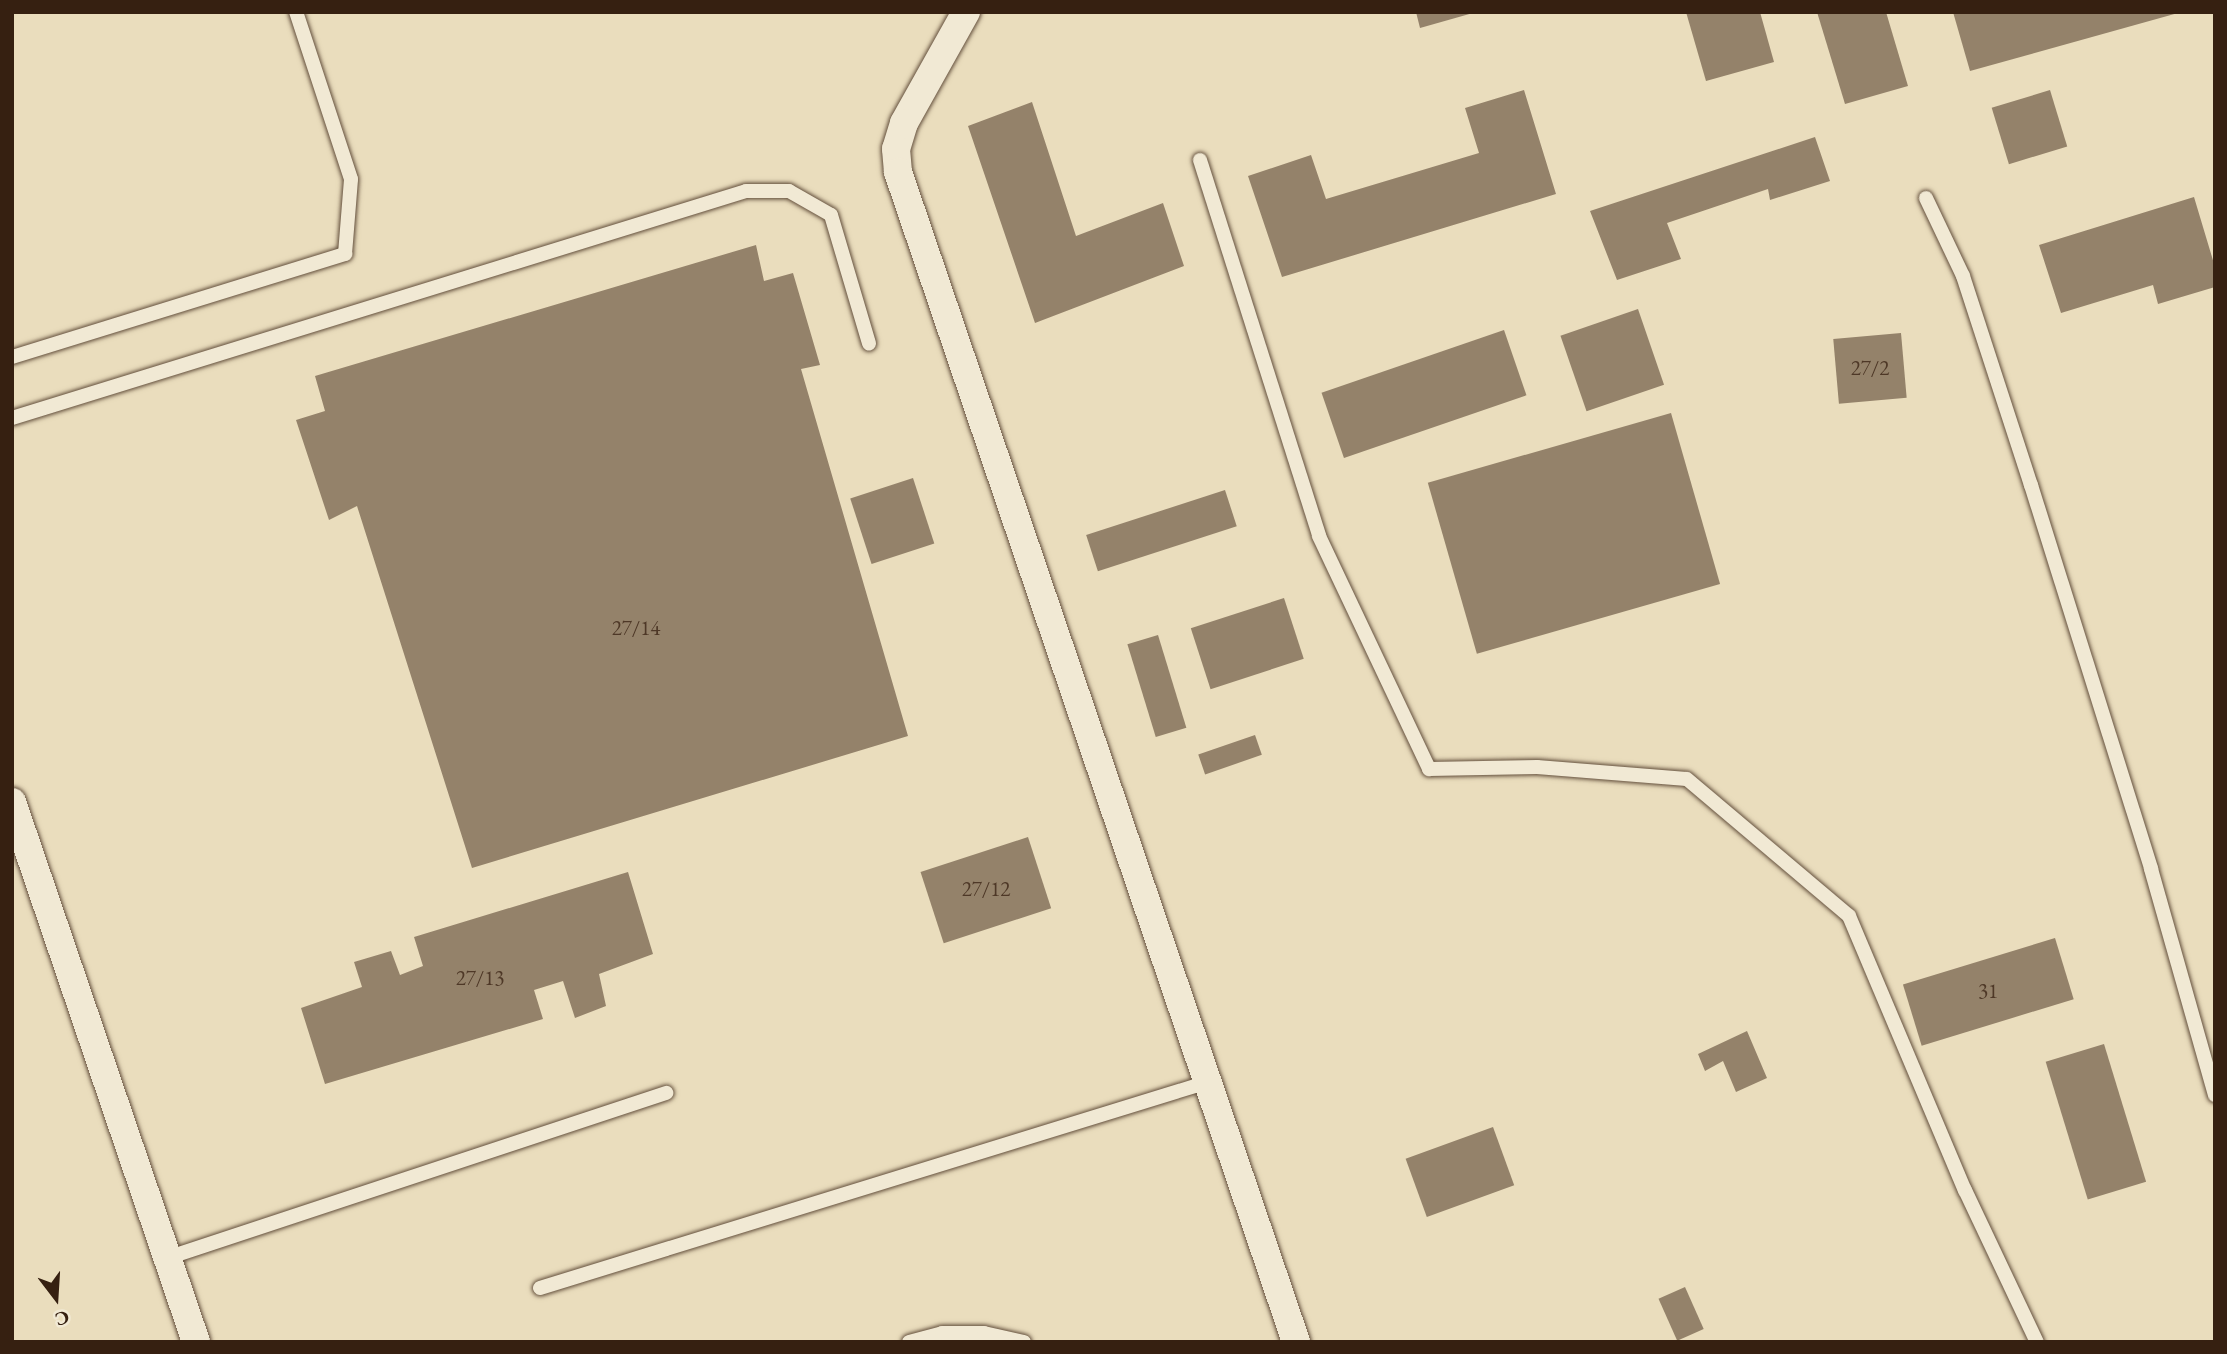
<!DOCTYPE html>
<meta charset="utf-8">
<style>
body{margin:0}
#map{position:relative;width:2227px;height:1354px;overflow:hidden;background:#eaddbd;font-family:"EB Garamond",serif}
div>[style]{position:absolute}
.building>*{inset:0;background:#94826a;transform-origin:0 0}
.roads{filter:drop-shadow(0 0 2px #634f3c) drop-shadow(0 0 2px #634f3c)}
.service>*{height:14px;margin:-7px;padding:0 7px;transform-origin:7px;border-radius:7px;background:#f1e9d4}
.minor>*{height:28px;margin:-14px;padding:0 14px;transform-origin:14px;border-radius:14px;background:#f1e9d4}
span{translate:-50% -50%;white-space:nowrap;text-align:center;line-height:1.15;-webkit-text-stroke:5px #f1e9d4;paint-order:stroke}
.number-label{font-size:21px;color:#4e3827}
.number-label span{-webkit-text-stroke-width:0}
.frame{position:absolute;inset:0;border:14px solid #362011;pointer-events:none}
.north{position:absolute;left:21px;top:1263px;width:70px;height:70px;-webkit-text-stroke:5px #f1e9d4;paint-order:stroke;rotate:163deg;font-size:19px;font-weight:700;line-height:28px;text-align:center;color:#362011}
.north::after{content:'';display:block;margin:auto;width:24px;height:32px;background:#362011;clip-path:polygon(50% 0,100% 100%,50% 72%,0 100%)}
</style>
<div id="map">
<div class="building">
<div style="clip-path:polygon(1416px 12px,1473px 12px,1473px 13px,1420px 28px)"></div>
<div style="clip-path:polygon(1686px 12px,1760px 12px,1774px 62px,1706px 81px)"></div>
<div style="clip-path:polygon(1817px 12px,1886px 12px,1908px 86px,1845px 104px)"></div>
<div style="clip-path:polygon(1953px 12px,2178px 12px,2178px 13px,1970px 71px)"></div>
<div style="clip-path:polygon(1524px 90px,1556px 194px,1282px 277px,1248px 176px,1311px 155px,1326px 199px,1479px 153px,1465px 108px)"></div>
<div style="left:2050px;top:90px;width:59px;height:61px;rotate:73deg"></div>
<div style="clip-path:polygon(1032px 102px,1076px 236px,1163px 203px,1184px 266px,1035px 323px,968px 126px)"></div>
<div style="clip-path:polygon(1815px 137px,1830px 181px,1770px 200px,1768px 189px,1667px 223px,1681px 259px,1617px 280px,1590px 211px)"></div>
<div style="clip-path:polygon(2194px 197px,2215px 267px,2215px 287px,2158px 304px,2153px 285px,2061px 313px,2039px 245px)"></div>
<div style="clip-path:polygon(756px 245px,764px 281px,793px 273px,820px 365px,801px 369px,908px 736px,472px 868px,357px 506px,329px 520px,296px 420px,325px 411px,315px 376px)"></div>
<div style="left:1638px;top:309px;width:80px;height:82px;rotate:71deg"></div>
<div style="left:1504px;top:330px;width:69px;height:193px;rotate:71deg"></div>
<div style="left:1901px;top:333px;width:65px;height:68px;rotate:85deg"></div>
<div style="left:1671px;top:413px;width:178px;height:253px;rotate:74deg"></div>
<div style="left:913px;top:478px;width:69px;height:66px;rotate:72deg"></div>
<div style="left:1225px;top:490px;width:38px;height:146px;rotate:72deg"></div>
<div style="left:1284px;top:598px;width:64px;height:98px;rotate:72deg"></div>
<div style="left:1158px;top:635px;width:97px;height:32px;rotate:73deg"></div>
<div style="left:1255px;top:735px;width:21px;height:60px;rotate:71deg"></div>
<div style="left:1028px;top:837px;width:75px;height:113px;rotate:72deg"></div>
<div style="clip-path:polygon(628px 872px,653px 954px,599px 974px,606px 1006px,575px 1018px,563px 981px,534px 990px,543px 1019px,325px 1084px,301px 1008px,362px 987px,354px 962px,391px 951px,400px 975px,423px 966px,414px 937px)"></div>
<div style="left:2055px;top:938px;width:64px;height:159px;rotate:73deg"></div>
<div style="clip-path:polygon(1747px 1031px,1767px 1078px,1736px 1092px,1723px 1061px,1705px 1071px,1698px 1054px)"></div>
<div style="left:2104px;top:1044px;width:144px;height:61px;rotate:73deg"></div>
<div style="left:1493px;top:1127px;width:62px;height:93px;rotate:70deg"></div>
<div style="left:1685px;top:1287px;width:46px;height:29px;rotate:66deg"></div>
</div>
<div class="roads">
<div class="service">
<div style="left:1200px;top:160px;width:394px;rotate:72.4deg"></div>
<div style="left:1319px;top:536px;width:258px;rotate:64.7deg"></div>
<div style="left:1429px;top:769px;width:108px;rotate:-1.1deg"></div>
<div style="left:1537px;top:767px;width:150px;rotate:4.6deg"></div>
<div style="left:1687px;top:779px;width:212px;rotate:40.2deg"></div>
<div style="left:1849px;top:916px;width:298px;rotate:67.1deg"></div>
<div style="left:1965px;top:1190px;width:168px;rotate:64.7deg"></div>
<div style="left:1926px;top:198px;width:86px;rotate:64.6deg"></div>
<div style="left:1963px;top:276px;width:220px;rotate:72deg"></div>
<div style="left:2031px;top:485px;width:402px;rotate:72.6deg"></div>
<div style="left:2151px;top:869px;width:235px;rotate:74.2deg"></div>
<div style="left:12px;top:357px;width:349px;rotate:-17.2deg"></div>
<div style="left:345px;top:254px;width:75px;rotate:-85.4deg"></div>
<div style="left:351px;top:179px;width:176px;rotate:-108.2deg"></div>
<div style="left:12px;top:418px;width:768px;rotate:-17.18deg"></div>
<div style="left:746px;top:191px;width:43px"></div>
<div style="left:789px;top:191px;width:48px;rotate:29.7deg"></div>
<div style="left:831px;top:215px;width:134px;rotate:73.5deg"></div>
<div style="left:167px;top:1258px;width:526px;rotate:-18.3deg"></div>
<div style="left:540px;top:1288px;width:699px;rotate:-17.14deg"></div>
<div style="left:909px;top:1342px;width:34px;rotate:-15deg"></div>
<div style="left:942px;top:1333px;width:42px"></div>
<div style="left:984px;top:1333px;width:41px;rotate:12.7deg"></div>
</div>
<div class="minor">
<div style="left:966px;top:12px;width:127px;rotate:119.2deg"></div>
<div style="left:904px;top:123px;width:27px;rotate:107deg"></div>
<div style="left:896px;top:149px;width:23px;rotate:85deg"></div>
<div style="left:898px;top:172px;width:1236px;rotate:71.21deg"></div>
<div style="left:12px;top:802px;width:570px;rotate:71.18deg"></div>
</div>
</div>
<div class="number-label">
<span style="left:1870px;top:368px">27/2</span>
<span style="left:636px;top:628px">27/14</span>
<span style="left:986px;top:889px">27/12</span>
<span style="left:480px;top:978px">27/13</span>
<span style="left:1988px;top:991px">31</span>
</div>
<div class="frame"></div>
<div class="north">С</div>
</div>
